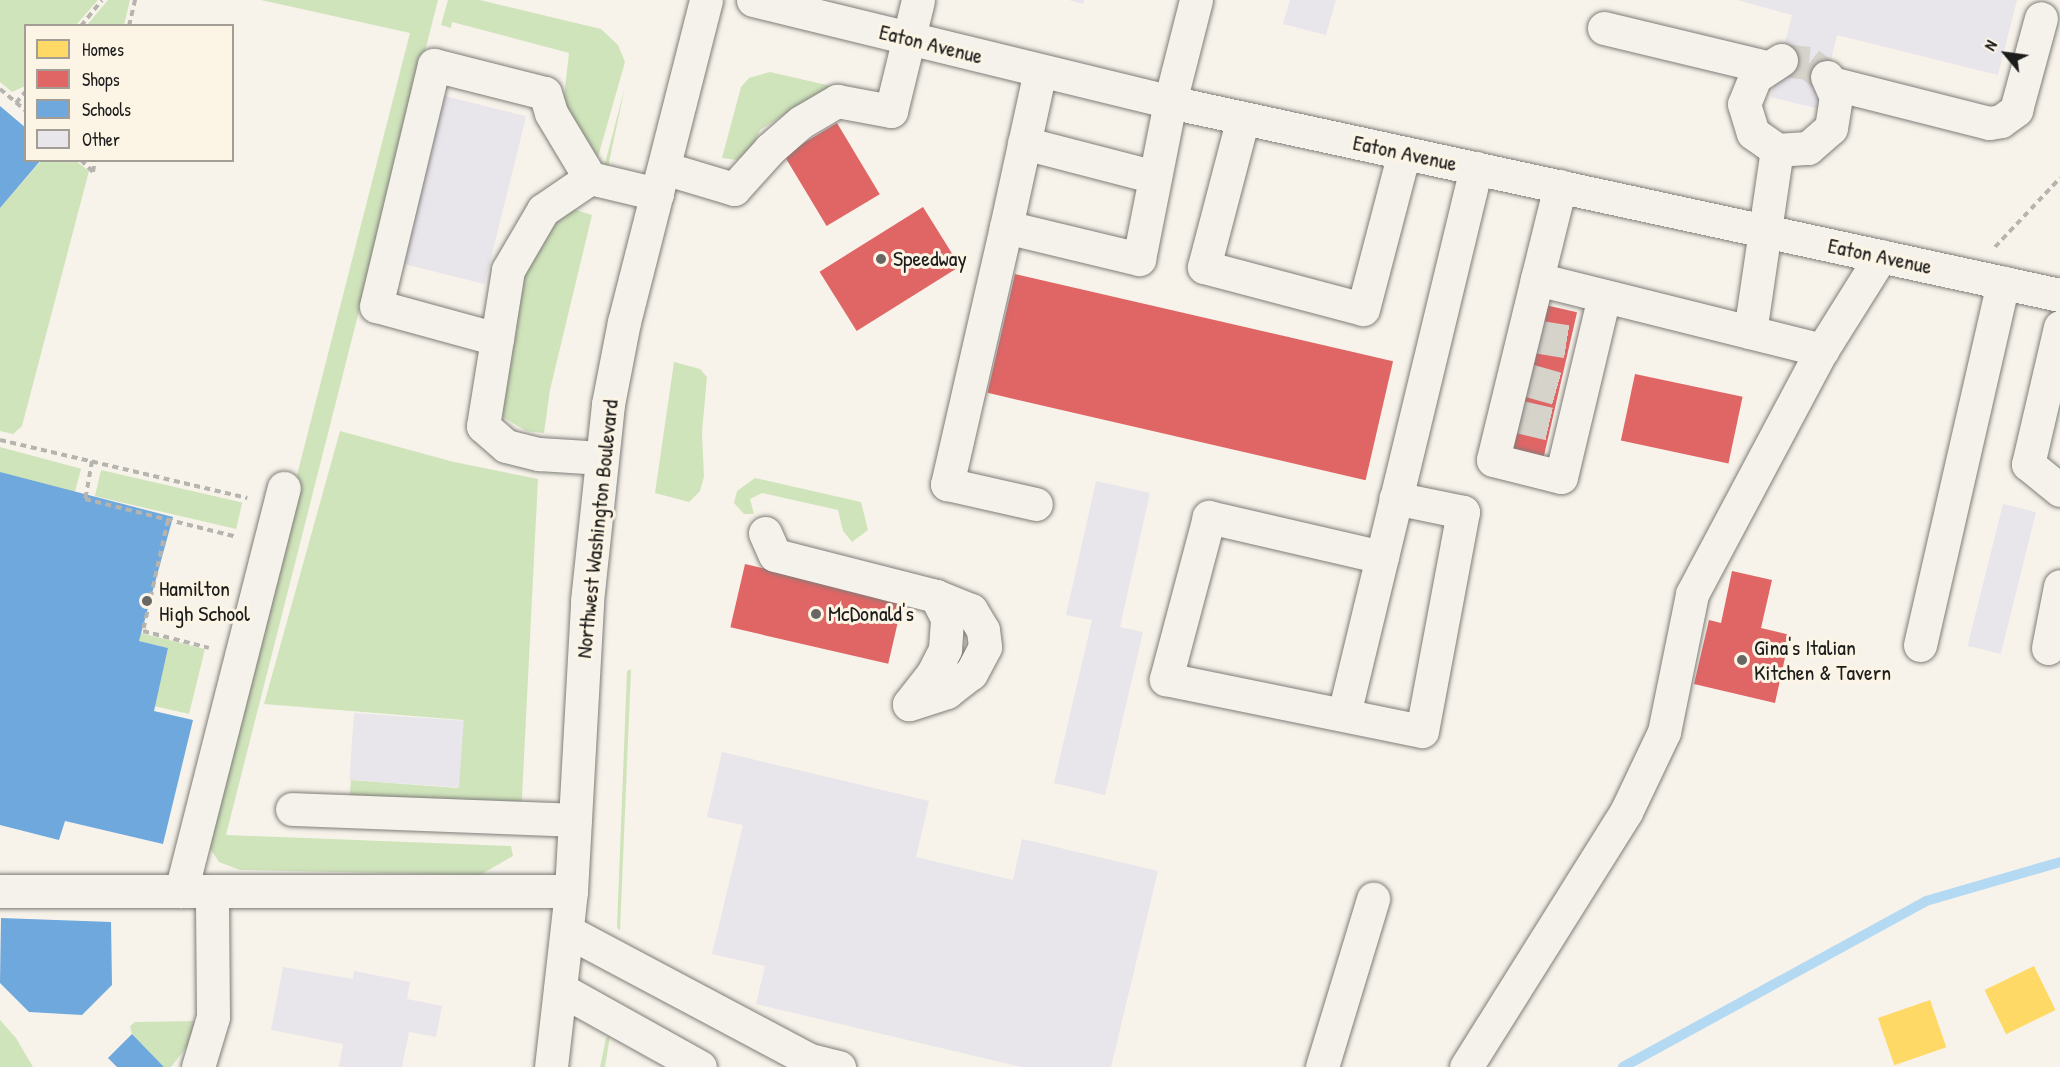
<!DOCTYPE html>
<style>
body{margin:0}
#map{position:relative;width:2060px;height:1067px;overflow:hidden;background:#f7f3ea;font-family:"Patrick Hand",sans-serif}
div>[style]{position:absolute}
.green>*{inset:0;background:#d0e4bb;transform-origin:0 0}
.homes>*{inset:0;background:#ffd966;transform-origin:0 0}
.shops>*{inset:0;background:#e06666;transform-origin:0 0}
.schools>*{inset:0;background:#6fa8dc}
.stream>*{height:10px;margin:-5px;padding:0 5px;transform-origin:5px;border-radius:5px;background:#b4d9f2}
.building>*{inset:0;background:#e8e5eb;transform-origin:0 0}
.minor-tunnel>*{height:33px;margin-top:-16.5px;transform-origin:0;background:repeating-linear-gradient(90deg,#d6d3cb 0 33px,transparent 0 49px)}
.path>*{height:4px;margin-top:-2px;transform-origin:0;background:repeating-linear-gradient(90deg,#b6b4af 0 6px,transparent 0 10.5px)}
.roads{filter:drop-shadow(0 0 2px #7f7d79) drop-shadow(0 0 2px #7f7d79)}
.minor>*{height:33px;margin:-16.5px;padding:0 16.5px;transform-origin:16.5px;border-radius:16.5px;background:#f5f2ec}
.major>*{height:33px;margin:-16.5px;padding:0 16.5px;transform-origin:16.5px;border-radius:16.5px;background:#f5f2ec}
.dots>*{width:16px;height:16px;translate:-50% -50%;box-sizing:border-box;border:3px solid #fcf5e5;border-radius:50%}
span{translate:-50% -50%;white-space:nowrap;text-align:center;line-height:1.15;-webkit-text-stroke:6px #fcf5e5;paint-order:stroke}
.street-label{font-size:22px;color:#1c1c1c}
.poi-label{font-size:22px;color:#1c1c1c}
.left{translate:0 -50%;text-align:left}
.legend{position:absolute;left:24px;top:24px;width:210px;height:138px;box-sizing:border-box;background:#fcf5e5;border:2px solid #a29e95;margin:0;padding:8px 10px;list-style:none;font-size:18px;color:#1c1c1c}
.legend li{display:flex;align-items:center;gap:12px;height:30px}
.legend b{width:30px;border:2px solid #a29e95}
.north{position:absolute;left:1976px;top:24px;width:60px;height:60px;-webkit-text-stroke:4px #fcf5e5;paint-order:stroke;rotate:299deg;font-size:16px;font-weight:700;line-height:24px;text-align:center;color:#1c1c1c}
.north::after{content:'';display:block;margin:auto;width:21px;height:27px;background:#1c1c1c;clip-path:polygon(50% 0,100% 100%,50% 72%,0 100%)}
</style>
<div id="map">
<div class="green">
<div style="clip-path:polygon(0 0,98px 0,76px 25px,26px 26px,25px 86px,12px 92px,0 82px)"></div>
<div style="clip-path:polygon(108px 0,130px 0,124px 25px,87px 25px)"></div>
<div style="clip-path:polygon(261px 0,438px 0,226px 835px,511px 846px,513px 856px,480px 875px,240px 870px,219px 862px,204px 839px,410px 33px)"></div>
<div style="clip-path:polygon(448px 0,480px 0,601px 29px,618px 45px,625px 62px,596px 164px,563px 105px,569px 53px,452px 22px,451px 28px,441px 25px)"></div>
<div style="clip-path:polygon(770px 72px,831px 86px,760px 130px,752px 148px,737px 160px,722px 158px,741px 87px,749px 78px)"></div>
<div style="clip-path:polygon(625px 87px,608px 167px,604px 167px)"></div>
<div style="clip-path:polygon(41px 161px,76px 161px,89px 171px,22px 426px,13px 434px,0 431px,0 208px)"></div>
<div style="clip-path:polygon(573px 209px,592px 215px,550px 390px,544px 433px,526px 431px,500px 415px,499px 398px,517px 329px,512px 322px,530px 250px,554px 216px)"></div>
<div style="clip-path:polygon(674px 362px,700px 369px,707px 377px,702px 432px,704px 477px,700px 491px,689px 502px,655px 493px)"></div>
<div style="clip-path:polygon(340px 431px,454px 462px,538px 479px,521px 818px,348px 811px,351px 780px,457px 788px,463px 720px,264px 704px)"></div>
<div style="left:0;top:447px;width:84px;height:25px;rotate:15deg"></div>
<div style="left:101px;top:470px;width:145px;height:27px;rotate:13deg"></div>
<div style="clip-path:polygon(755px 478px,861px 502px,868px 530px,852px 542px,843px 531px,838px 510px,762px 493px,750px 499px,754px 514px,744px 514px,734px 503px,737px 491px)"></div>
<div style="clip-path:polygon(141px 633px,205px 649px,189px 714px,154px 706px,168px 648px,139px 641px)"></div>
<div style="clip-path:polygon(631px 669px,620px 931px,617px 927px,627px 671px)"></div>
<div style="clip-path:polygon(0 1020px,16px 1038px,33px 1067px,0 1067px)"></div>
<div style="clip-path:polygon(197px 1021px,193px 1039px,171px 1067px,164px 1067px,132px 1034px,130px 1026px,135px 1022px)"></div>
<div style="clip-path:polygon(610px 1036px,605px 1067px,600px 1067px,606px 1038px)"></div>
</div>
<div class="homes">
<div style="left:2034px;top:966px;width:49px;height:55px;rotate:64deg"></div>
<div style="left:1930px;top:1000px;width:50px;height:55px;rotate:71deg"></div>
</div>
<div class="shops">
<div style="left:837px;top:123px;width:83px;height:62px;rotate:59deg"></div>
<div style="left:923px;top:207px;width:70px;height:122px;rotate:58deg"></div>
<div style="left:1015px;top:274px;width:388px;height:122px;rotate:13deg"></div>
<div style="left:1541px;top:304px;width:37px;height:152px;rotate:13deg"></div>
<div style="left:1635px;top:374px;width:110px;height:68px;rotate:12deg"></div>
<div style="left:745px;top:564px;width:162px;height:65px;rotate:13deg"></div>
<div style="clip-path:polygon(1732px 571px,1772px 580px,1761px 628px,1790px 635px,1775px 703px,1694px 684px,1709px 620px,1721px 623px)"></div>
</div>
<div class="schools">
<div style="clip-path:polygon(0 106px,26px 128px,26px 160px,41px 160px,0 208px)"></div>
<div style="clip-path:polygon(0 472px,173px 517px,139px 641px,168px 648px,154px 711px,193px 720px,163px 844px,65px 821px,59px 840px,0 825px)"></div>
<div style="clip-path:polygon(1px 918px,111px 922px,112px 985px,82px 1015px,29px 1012px,0 983px)"></div>
<div style="clip-path:polygon(132px 1034px,164px 1067px,117px 1067px,108px 1058px)"></div>
</div>
<div class="stream">
<div style="left:1623px;top:1067px;width:345px;rotate:-28.7deg"></div>
<div style="left:1926px;top:901px;width:140px;rotate:-16.2deg"></div>
</div>
<div class="building">
<div style="clip-path:polygon(1069px 0,1084px 0,1083px 4px)"></div>
<div style="clip-path:polygon(1290px 0,1336px 0,1326px 35px,1283px 24px)"></div>
<div style="clip-path:polygon(1737px 0,2017px 0,1998px 75px,1837px 35px,1819px 109px,1771px 97px,1792px 15px)"></div>
<div style="left:437px;top:94px;width:92px;height:173px;rotate:14deg"></div>
<div style="clip-path:polygon(1096px 481px,1150px 493px,1120px 627px,1143px 632px,1105px 795px,1054px 783px,1092px 620px,1066px 615px)"></div>
<div style="left:2003px;top:504px;width:34px;height:146px;rotate:14deg"></div>
<div style="left:354px;top:713px;width:110px;height:67px;rotate:4deg"></div>
<div style="clip-path:polygon(722px 752px,929px 801px,916px 857px,1013px 880px,1022px 839px,1158px 871px,1111px 1067px,1021px 1067px,756px 1004px,765px 966px,712px 954px,743px 825px,707px 817px)"></div>
<div style="clip-path:polygon(283px 967px,353px 979px,354px 971px,410px 982px,407px 999px,442px 1006px,436px 1037px,409px 1032px,402px 1067px,339px 1067px,343px 1044px,271px 1030px)"></div>
</div>
<div class="minor-tunnel">
<div style="left:1781px;top:60px;width:28px;rotate:6deg"></div>
<div style="left:1809px;top:63px;width:23px;rotate:38deg"></div>
<div style="left:1534px;top:336px;width:36px;rotate:9deg"></div>
<div style="left:1525px;top:379px;width:36px;rotate:16deg"></div>
<div style="left:1517px;top:416px;width:37px;rotate:13deg"></div>
</div>
<div class="path">
<div style="left:81px;top:26px;width:33px;rotate:-51deg"></div>
<div style="left:129px;top:26px;width:27px;rotate:-77deg"></div>
<div style="left:0;top:89px;width:34px;rotate:40deg"></div>
<div style="left:16px;top:103px;width:16px;rotate:-50deg"></div>
<div style="left:81px;top:160px;width:17px;rotate:45deg"></div>
<div style="left:93px;top:172px;width:12px;rotate:-81deg"></div>
<div style="left:1995px;top:247px;width:95px;rotate:-46.7deg"></div>
<div style="left:0;top:440px;width:254px;rotate:13.2deg"></div>
<div style="left:92px;top:461px;width:39px;rotate:100deg"></div>
<div style="left:85px;top:499px;width:157px;rotate:14deg"></div>
<div style="left:168px;top:520px;width:114px;rotate:102.7deg"></div>
<div style="left:143px;top:631px;width:68px;rotate:14.4deg"></div>
</div>
<div class="roads">
<div class="minor">
<div style="left:1604px;top:28px;width:167px;rotate:13.5deg"></div>
<div style="left:1781px;top:60px;width:31px;rotate:147deg"></div>
<div style="left:1755px;top:77px;width:29px;rotate:112deg"></div>
<div style="left:1744px;top:104px;width:30px;rotate:73deg"></div>
<div style="left:1753px;top:133px;width:29px;rotate:35deg"></div>
<div style="left:1777px;top:150px;width:31px;rotate:-4deg"></div>
<div style="left:1808px;top:148px;width:30px;rotate:-41deg"></div>
<div style="left:1831px;top:128px;width:31px;rotate:-81deg"></div>
<div style="left:1836px;top:97px;width:22px;rotate:-114deg"></div>
<div style="left:1040px;top:71px;width:160px;rotate:102.3deg"></div>
<div style="left:1006px;top:227px;width:137px;rotate:13.5deg"></div>
<div style="left:1139px;top:259px;width:160px;rotate:-78.8deg"></div>
<div style="left:1170px;top:102px;width:105px;rotate:-75.7deg"></div>
<div style="left:1831px;top:83px;width:163px;rotate:14.2deg"></div>
<div style="left:1989px;top:123px;width:12px;rotate:-9deg"></div>
<div style="left:2001px;top:121px;width:19px;rotate:-36deg"></div>
<div style="left:2016px;top:110px;width:95px;rotate:-74.8deg"></div>
<div style="left:1243px;top:118px;width:154px;rotate:104.7deg"></div>
<div style="left:1204px;top:267px;width:164px;rotate:14.8deg"></div>
<div style="left:1363px;top:309px;width:161px;rotate:-75.3deg"></div>
<div style="left:1024px;top:143px;width:135px;rotate:14.5deg"></div>
<div style="left:664px;top:168px;width:73px;rotate:16.7deg"></div>
<div style="left:734px;top:189px;width:54px;rotate:-48deg"></div>
<div style="left:770px;top:149px;width:41px;rotate:-41.1deg"></div>
<div style="left:801px;top:122px;width:42px;rotate:-30.3deg"></div>
<div style="left:837px;top:101px;width:55px;rotate:10.5deg"></div>
<div style="left:891px;top:111px;width:114px;rotate:-76.3deg"></div>
<div style="left:590px;top:178px;width:57px;rotate:145.8deg"></div>
<div style="left:543px;top:210px;width:69px;rotate:120.3deg"></div>
<div style="left:508px;top:270px;width:158px;rotate:99.1deg"></div>
<div style="left:483px;top:426px;width:30px;rotate:41deg"></div>
<div style="left:506px;top:446px;width:34px;rotate:14deg"></div>
<div style="left:539px;top:454px;width:63px;rotate:3.6deg"></div>
<div style="left:1560px;top:186px;width:96px;rotate:103.9deg"></div>
<div style="left:1537px;top:279px;width:294px;rotate:14deg"></div>
<div style="left:1006px;top:227px;width:264px;rotate:102.9deg"></div>
<div style="left:947px;top:484px;width:91px;rotate:12.7deg"></div>
<div style="left:1537px;top:279px;width:186px;rotate:103.7deg"></div>
<div style="left:1493px;top:460px;width:70px;rotate:14deg"></div>
<div style="left:1561px;top:477px;width:186px;rotate:-76.6deg"></div>
<div style="left:2060px;top:327px;width:141px;rotate:103.1deg"></div>
<div style="left:2028px;top:464px;width:41px;rotate:39.1deg"></div>
<div style="left:1750px;top:332px;width:184px;rotate:-81.6deg"></div>
<div style="left:497px;top:339px;width:125px;rotate:-164.7deg"></div>
<div style="left:376px;top:306px;width:248px;rotate:-76.5deg"></div>
<div style="left:434px;top:65px;width:114px;rotate:14.2deg"></div>
<div style="left:545px;top:93px;width:21px;rotate:73deg"></div>
<div style="left:551px;top:113px;width:76px;rotate:59deg"></div>
<div style="left:590px;top:178px;width:69px;rotate:13.4deg"></div>
<div style="left:765px;top:533px;width:24px;rotate:66deg"></div>
<div style="left:775px;top:555px;width:166px;rotate:14.3deg"></div>
<div style="left:936px;top:596px;width:38px;rotate:22deg"></div>
<div style="left:971px;top:610px;width:23px;rotate:59deg"></div>
<div style="left:983px;top:630px;width:17px;rotate:83deg"></div>
<div style="left:985px;top:647px;width:30px;rotate:118deg"></div>
<div style="left:971px;top:673px;width:31px;rotate:142deg"></div>
<div style="left:947px;top:692px;width:40px;rotate:162deg"></div>
<div style="left:1382px;top:557px;width:178px;rotate:-167deg"></div>
<div style="left:1209px;top:517px;width:168px;rotate:104.9deg"></div>
<div style="left:1166px;top:679px;width:261px;rotate:11.5deg"></div>
<div style="left:1422px;top:731px;width:223px;rotate:-79.4deg"></div>
<div style="left:1463px;top:512px;width:69px;rotate:-168.4deg"></div>
<div style="left:1920px;top:645px;width:372px;rotate:-77.1deg"></div>
<div style="left:2048px;top:648px;width:63px;rotate:-79deg"></div>
<div style="left:909px;top:704px;width:37px;rotate:-52deg"></div>
<div style="left:932px;top:675px;width:29px;rotate:-63deg"></div>
<div style="left:945px;top:649px;width:31px;rotate:-86deg"></div>
<div style="left:947px;top:618px;width:25px;rotate:-117deg"></div>
<div style="left:1344px;top:714px;width:562px;rotate:-76.41deg"></div>
<div style="left:292px;top:809px;width:283px;rotate:2.2deg"></div>
<div style="left:0;top:891px;width:571px"></div>
<div style="left:181px;top:891px;width:416px;rotate:-75.7deg"></div>
<div style="left:567px;top:931px;width:275px;rotate:28deg"></div>
<div style="left:810px;top:1060px;width:30px;rotate:14deg"></div>
<div style="left:560px;top:989px;width:160px;rotate:29.1deg"></div>
<div style="left:198px;top:1067px;width:52px;rotate:-73.3deg"></div>
<div style="left:213px;top:1017px;width:125px;rotate:-90.5deg"></div>
<div style="left:1322px;top:1067px;width:176px;rotate:-73.1deg"></div>
<div style="left:1466px;top:1067px;width:301px;rotate:-57.9deg"></div>
<div style="left:1626px;top:812px;width:89px;rotate:-64.6deg"></div>
<div style="left:1664px;top:732px;width:141px;rotate:-78.5deg"></div>
<div style="left:1692px;top:594px;width:276px;rotate:-62deg"></div>
<div style="left:1822px;top:350px;width:111px;rotate:-57.9deg"></div>
</div>
<div class="major">
<div style="left:753px;top:0;width:429px;rotate:13.7deg"></div>
<div style="left:1170px;top:102px;width:911px;rotate:12.24deg"></div>
<div style="left:551px;top:1067px;width:177px;rotate:-83.5deg"></div>
<div style="left:571px;top:891px;width:290px;rotate:-86.8deg"></div>
<div style="left:587px;top:601px;width:198px;rotate:-83.9deg"></div>
<div style="left:608px;top:404px;width:84px;rotate:-79deg"></div>
<div style="left:624px;top:322px;width:332px;rotate:-75.7deg"></div>
</div>
</div>
<div class="dots">
<div style="left:881px;top:259px;background:#696764"></div>
<div style="left:147px;top:601px;background:#696764"></div>
<div style="left:816px;top:614px;background:#696764"></div>
<div style="left:1742px;top:660px;background:#696764"></div>
</div>
<div class="street-label">
<span style="left:931px;top:44px;rotate:14deg">Eaton Avenue</span>
<span style="left:1405px;top:153px;rotate:12deg">Eaton Avenue</span>
<span style="left:1880px;top:256px;rotate:12deg">Eaton Avenue</span>
<span style="left:597px;top:529px;rotate:-84deg">Northwest Washington Boulevard</span>
</div>
<div class="poi-label">
<span class="left" style="left:893px;top:259px">Speedway</span>
<span class="left" style="left:159px;top:601px">Hamilton<br>High School</span>
<span class="left" style="left:828px;top:614px">McDonald's</span>
<span class="left" style="left:1754px;top:660px">Gina's Italian<br>Kitchen &amp; Tavern</span>
</div>
<ul class="legend">
<li><b style="height:16px;background:#ffd966"></b>Homes</li>
<li><b style="height:16px;background:#e06666"></b>Shops</li>
<li><b style="height:16px;background:#6fa8dc"></b>Schools</li>
<li><b style="height:16px;background:#e8e5eb"></b>Other</li>
</ul>
<div class="north">N</div>
</div>
